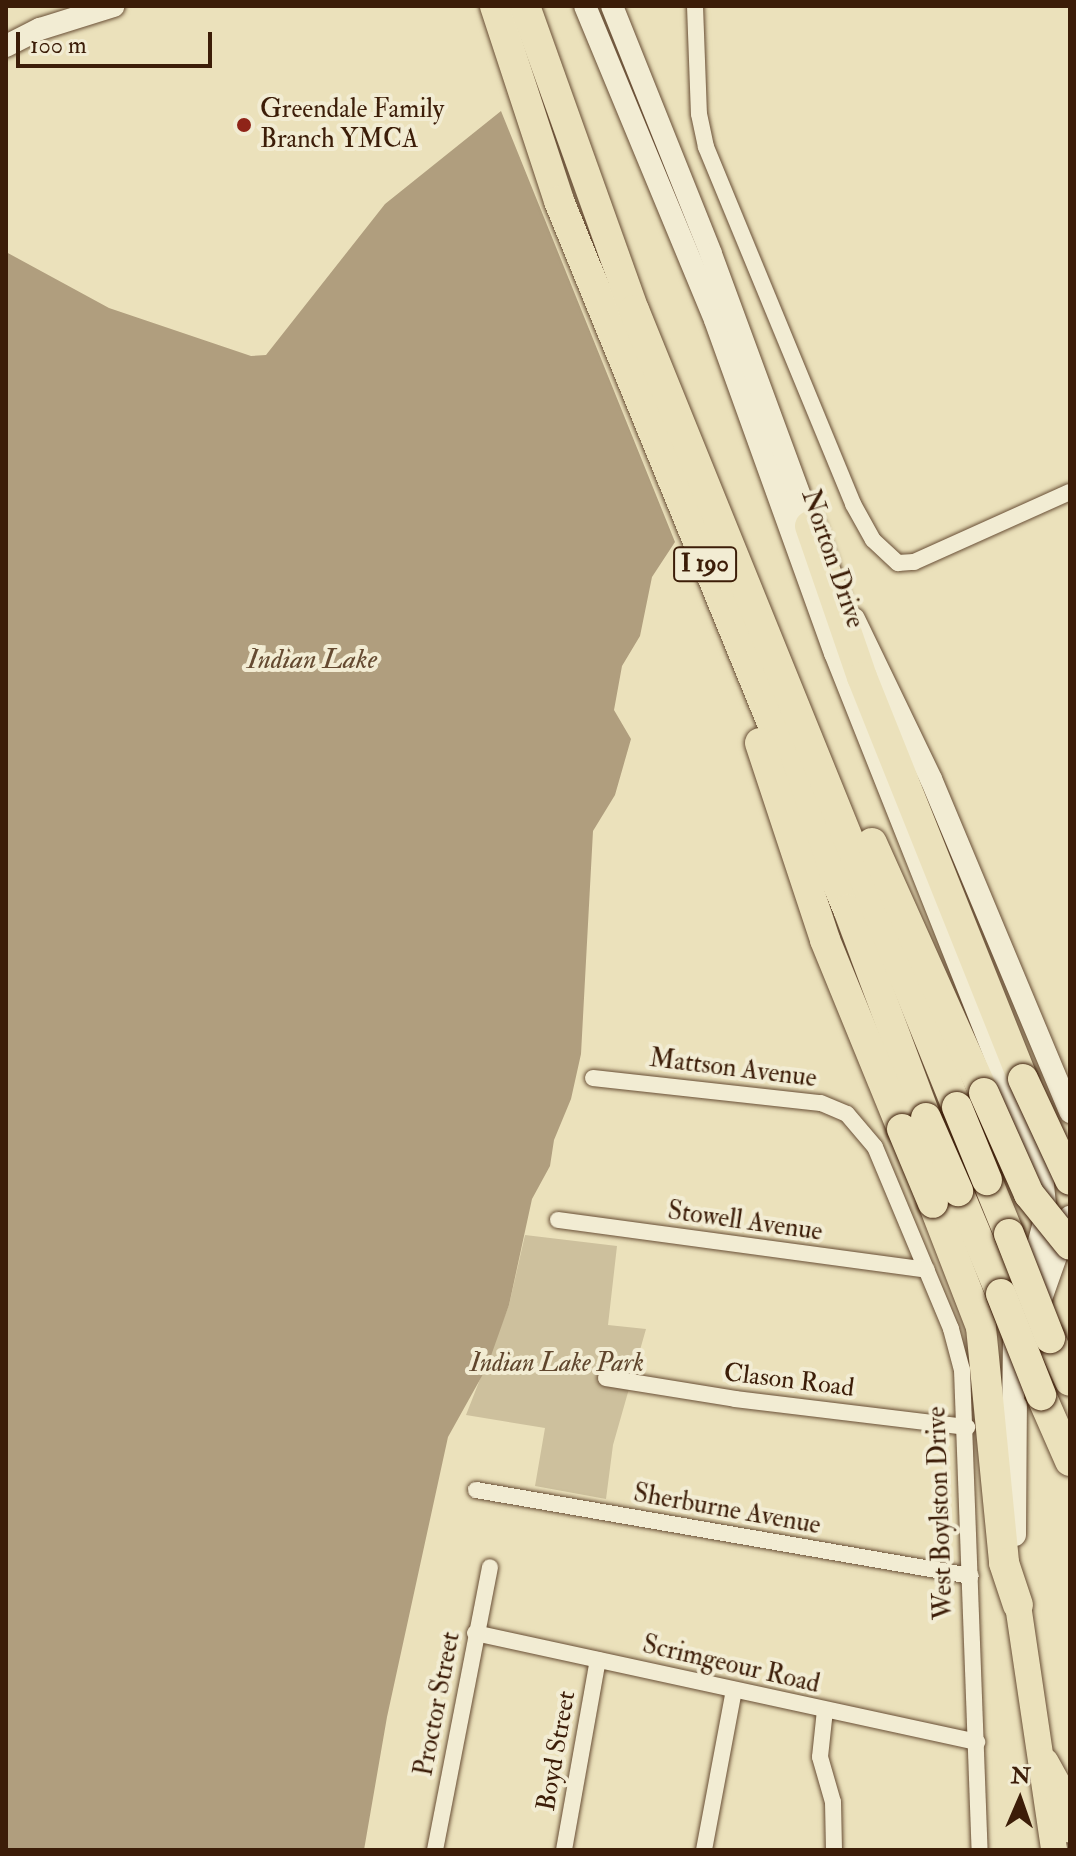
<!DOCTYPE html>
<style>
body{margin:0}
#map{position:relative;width:1076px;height:1856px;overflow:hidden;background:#ebe1bb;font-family:"IM FELL Double Pica",serif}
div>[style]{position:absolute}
.green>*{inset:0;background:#cdc09d}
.water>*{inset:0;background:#b09e7e}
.roads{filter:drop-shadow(0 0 2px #684e35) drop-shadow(0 0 2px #684e35)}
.minor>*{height:16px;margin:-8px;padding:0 8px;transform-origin:8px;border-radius:8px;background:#f2ecd3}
.secondary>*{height:22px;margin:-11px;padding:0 11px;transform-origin:11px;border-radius:11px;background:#f2ecd3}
.primary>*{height:26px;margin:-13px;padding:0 13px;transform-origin:13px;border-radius:13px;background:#ebe1bb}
.motorway>*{height:30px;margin:-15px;padding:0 15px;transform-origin:15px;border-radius:15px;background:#ebe1bb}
.bridges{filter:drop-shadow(0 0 2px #3c1d08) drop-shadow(0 0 2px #3c1d08)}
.motorway-bridge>*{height:30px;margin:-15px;padding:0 15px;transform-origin:15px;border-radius:15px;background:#ebe1bb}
.dots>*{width:22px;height:22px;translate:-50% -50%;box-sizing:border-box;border:4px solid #f2ecd3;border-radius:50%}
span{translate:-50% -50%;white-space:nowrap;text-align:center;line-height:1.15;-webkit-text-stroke:8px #f2ecd3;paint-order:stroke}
.shield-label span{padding:2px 6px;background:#f2ecd3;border:2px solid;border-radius:6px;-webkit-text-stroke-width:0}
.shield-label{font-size:24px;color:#3c1d08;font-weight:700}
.poi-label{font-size:26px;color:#3c1d08}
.left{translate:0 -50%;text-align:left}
.street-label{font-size:26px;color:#3c1d08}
.park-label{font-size:26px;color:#60462d;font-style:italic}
.water-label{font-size:28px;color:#654a31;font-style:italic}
.frame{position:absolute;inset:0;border:8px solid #3c1d08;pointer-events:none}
.north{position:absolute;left:980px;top:1760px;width:80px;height:80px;-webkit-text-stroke:6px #f2ecd3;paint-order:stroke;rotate:2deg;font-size:22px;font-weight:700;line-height:32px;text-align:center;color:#3c1d08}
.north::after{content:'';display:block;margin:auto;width:28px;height:36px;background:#3c1d08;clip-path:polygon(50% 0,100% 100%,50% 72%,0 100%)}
.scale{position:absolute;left:16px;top:32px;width:196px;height:36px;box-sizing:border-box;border:4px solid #3c1d08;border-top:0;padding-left:10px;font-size:24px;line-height:28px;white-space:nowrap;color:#3c1d08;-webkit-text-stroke:6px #f2ecd3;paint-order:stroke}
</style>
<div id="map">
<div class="green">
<div style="clip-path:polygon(525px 1235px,617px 1246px,608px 1325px,646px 1329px,613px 1445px,606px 1499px,535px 1486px,545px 1428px,466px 1415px,509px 1305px)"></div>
</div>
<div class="water">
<div style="clip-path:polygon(501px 111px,675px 542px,652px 577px,640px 636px,622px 666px,614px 710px,631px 739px,615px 795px,593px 831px,581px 1054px,571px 1099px,554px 1140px,550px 1166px,532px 1199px,509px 1305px,487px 1367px,448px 1437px,387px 1717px,364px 1850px,6px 1850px,6px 252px,109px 308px,251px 356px,266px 355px,385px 204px)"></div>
</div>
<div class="roads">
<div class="minor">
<div style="left:695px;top:6px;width:108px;rotate:87.9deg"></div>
<div style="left:699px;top:114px;width:34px;rotate:78deg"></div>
<div style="left:706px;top:147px;width:386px;rotate:67.6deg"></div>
<div style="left:853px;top:504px;width:41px;rotate:60.9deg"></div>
<div style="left:873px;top:540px;width:34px;rotate:43deg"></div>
<div style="left:898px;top:563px;width:16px;rotate:-4deg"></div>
<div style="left:914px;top:562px;width:171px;rotate:-24.2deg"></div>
<div style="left:593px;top:1078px;width:229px;rotate:6.3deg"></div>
<div style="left:821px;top:1103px;width:28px;rotate:23deg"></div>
<div style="left:847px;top:1114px;width:43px;rotate:49.7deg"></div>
<div style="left:875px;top:1147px;width:197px;rotate:67.3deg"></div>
<div style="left:951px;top:1329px;width:42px;rotate:75deg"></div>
<div style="left:962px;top:1370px;width:480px;rotate:87.9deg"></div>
<div style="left:558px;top:1220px;width:372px;rotate:7.7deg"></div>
<div style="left:606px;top:1378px;width:131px;rotate:9.2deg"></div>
<div style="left:735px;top:1399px;width:234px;rotate:6.9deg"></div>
<div style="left:476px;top:1490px;width:502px;rotate:9.86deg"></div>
<div style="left:475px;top:1633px;width:514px;rotate:12.25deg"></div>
<div style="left:825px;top:1710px;width:47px;rotate:96.1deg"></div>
<div style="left:820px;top:1757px;width:47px;rotate:73.9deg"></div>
<div style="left:833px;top:1802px;width:48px;rotate:88.8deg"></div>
<div style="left:435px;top:1850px;width:288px;rotate:-79deg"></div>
<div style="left:564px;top:1850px;width:193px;rotate:-79.9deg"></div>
<div style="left:704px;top:1850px;width:163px;rotate:-79.4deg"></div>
</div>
<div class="secondary">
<div style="left:585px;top:6px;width:340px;rotate:67.5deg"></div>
<div style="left:715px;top:320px;width:354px;rotate:70.2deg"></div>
<div style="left:835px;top:653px;width:561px;rotate:68.33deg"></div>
<div style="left:1042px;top:1174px;width:41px;rotate:84.4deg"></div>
<div style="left:1046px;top:1215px;width:73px;rotate:105deg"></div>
<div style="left:612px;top:6px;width:267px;rotate:68.2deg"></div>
<div style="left:711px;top:254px;width:302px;rotate:69.8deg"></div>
<div style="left:6px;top:46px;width:38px;rotate:-27deg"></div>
<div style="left:40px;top:29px;width:77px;rotate:-17.3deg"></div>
<div style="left:854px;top:619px;width:178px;rotate:64.3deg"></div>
<div style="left:931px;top:779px;width:361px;rotate:67.3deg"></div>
<div style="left:1037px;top:1310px;width:99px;rotate:-70.5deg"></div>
<div style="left:1013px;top:1421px;width:86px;rotate:-89.3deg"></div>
<div style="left:1015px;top:1535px;width:129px;rotate:-89.6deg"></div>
</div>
<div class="primary">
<div style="left:1018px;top:1605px;width:248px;rotate:81.6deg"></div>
</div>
<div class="motorway">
<div style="left:495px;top:6px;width:205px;rotate:71.8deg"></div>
<div style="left:559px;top:201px;width:765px;rotate:67.8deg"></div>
<div style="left:848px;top:909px;width:223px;rotate:69.5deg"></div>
<div style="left:525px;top:6px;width:323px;rotate:70.3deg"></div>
<div style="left:634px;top:310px;width:860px;rotate:67.94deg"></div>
<div style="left:810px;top:526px;width:160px;rotate:71deg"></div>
<div style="left:862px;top:677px;width:433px;rotate:68.2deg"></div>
<div style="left:760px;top:743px;width:207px;rotate:71.7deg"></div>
<div style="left:825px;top:940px;width:204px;rotate:67.8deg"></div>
<div style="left:872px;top:843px;width:274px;rotate:65.9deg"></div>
<div style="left:987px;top:1180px;width:58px;rotate:67.8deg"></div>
<div style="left:958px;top:1191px;width:112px;rotate:67.3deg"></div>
<div style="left:933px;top:1203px;width:133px;rotate:68.8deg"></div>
<div style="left:981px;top:1327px;width:237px;rotate:84.4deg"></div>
<div style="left:1004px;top:1563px;width:44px;rotate:71.6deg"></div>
<div style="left:1050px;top:1338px;width:47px;rotate:65.1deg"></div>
<div style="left:1041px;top:1395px;width:72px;rotate:66.3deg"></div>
<div style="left:1044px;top:1763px;width:43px;rotate:61.1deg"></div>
<div style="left:1065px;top:1801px;width:27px;rotate:80deg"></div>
</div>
</div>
<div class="bridges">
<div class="motorway-bridge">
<div style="left:1023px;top:1079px;width:111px;rotate:65deg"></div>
<div style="left:984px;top:1093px;width:111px;rotate:66deg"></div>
<div style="left:1029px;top:1194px;width:65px;rotate:51.2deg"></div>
<div style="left:957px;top:1107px;width:79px;rotate:67.7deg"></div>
<div style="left:926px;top:1118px;width:80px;rotate:66.3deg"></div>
<div style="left:902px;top:1129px;width:80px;rotate:67.3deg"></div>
<div style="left:1009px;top:1234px;width:112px;rotate:68.5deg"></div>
<div style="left:1001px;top:1294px;width:109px;rotate:68.4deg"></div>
</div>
</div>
<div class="dots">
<div style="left:244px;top:125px;background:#8f2418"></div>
</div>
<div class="shield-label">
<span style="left:705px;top:564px">I 190</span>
</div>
<div class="poi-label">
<span class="left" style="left:260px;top:125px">Greendale Family<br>Branch YMCA</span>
</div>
<div class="street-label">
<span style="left:832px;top:559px;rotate:71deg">Norton Drive</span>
<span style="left:733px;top:1069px;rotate:7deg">Mattson Avenue</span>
<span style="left:745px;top:1222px;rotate:8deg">Stowell Avenue</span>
<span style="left:789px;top:1381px;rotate:7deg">Clason Road</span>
<span style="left:727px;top:1510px;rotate:10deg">Sherburne Avenue</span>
<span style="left:941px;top:1513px;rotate:-92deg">West Boylston Drive</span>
<span style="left:731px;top:1665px;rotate:13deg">Scrimgeour Road</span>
<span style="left:438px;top:1704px;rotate:-79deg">Proctor Street</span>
<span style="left:557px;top:1751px;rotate:-80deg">Boyd Street</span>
</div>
<div class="park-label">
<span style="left:557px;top:1364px">Indian Lake Park</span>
</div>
<div class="water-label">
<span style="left:312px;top:660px">Indian Lake</span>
</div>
<div class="frame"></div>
<div class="north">N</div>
<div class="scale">100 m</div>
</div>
